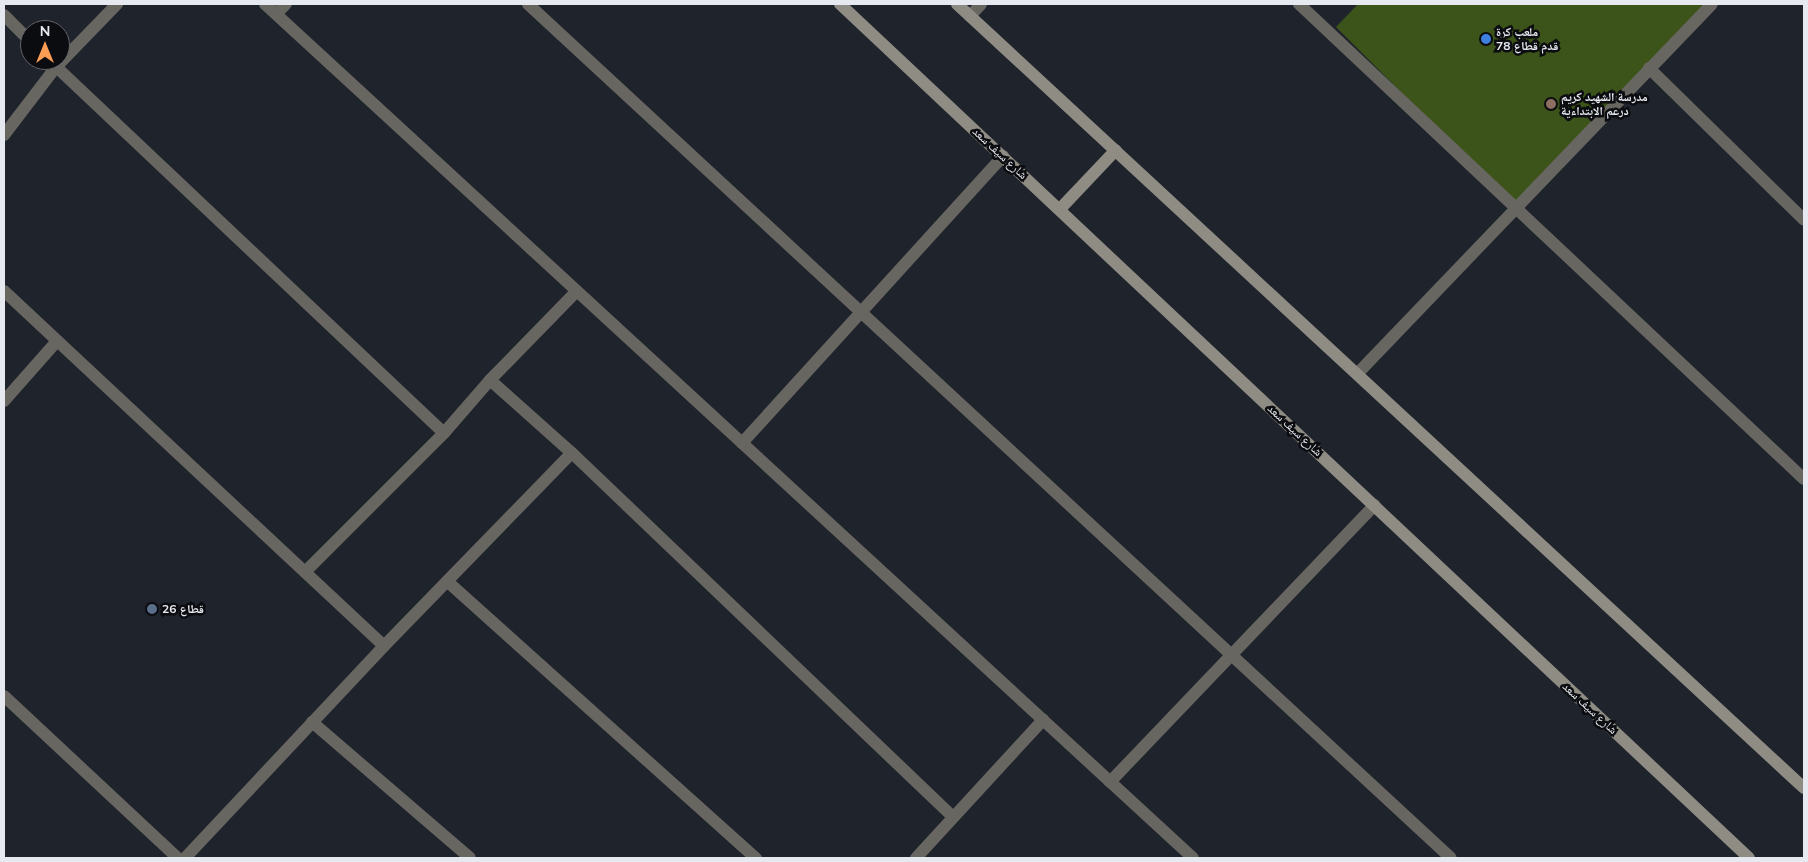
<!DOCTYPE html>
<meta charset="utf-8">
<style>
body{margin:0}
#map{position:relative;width:1808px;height:862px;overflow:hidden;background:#1f232c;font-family:Mulish,"Noto Naskh Arabic",sans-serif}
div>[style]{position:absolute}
.green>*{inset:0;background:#3c5319}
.street>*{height:12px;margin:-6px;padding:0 6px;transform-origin:6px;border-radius:6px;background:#686661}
.secondary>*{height:12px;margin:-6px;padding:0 6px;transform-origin:6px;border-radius:6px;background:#8f8c84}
.dots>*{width:14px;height:14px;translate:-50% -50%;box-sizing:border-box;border:2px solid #0b0c10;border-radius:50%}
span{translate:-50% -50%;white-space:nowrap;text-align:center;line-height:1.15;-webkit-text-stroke:5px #0b0c10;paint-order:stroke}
.poi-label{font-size:12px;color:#e6e9ef;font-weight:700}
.left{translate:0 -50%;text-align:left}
.street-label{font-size:12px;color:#e6e9ef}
.frame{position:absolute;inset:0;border:5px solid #e6e9ef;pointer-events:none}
.north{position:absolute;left:20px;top:20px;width:50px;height:50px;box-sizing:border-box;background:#0b0c10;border:1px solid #636469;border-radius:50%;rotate:0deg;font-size:14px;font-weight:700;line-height:20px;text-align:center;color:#e6e9ef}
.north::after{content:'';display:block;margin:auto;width:18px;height:22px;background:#fc9d54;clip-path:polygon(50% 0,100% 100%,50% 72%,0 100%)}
</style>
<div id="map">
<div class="green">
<div style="clip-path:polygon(1358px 4px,1712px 4px,1515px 206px,1336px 27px)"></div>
</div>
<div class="street">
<div style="left:265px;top:4px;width:1261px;rotate:42.62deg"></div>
<div style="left:528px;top:4px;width:1257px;rotate:42.78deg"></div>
<div style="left:1299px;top:4px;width:693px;rotate:43.25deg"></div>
<div style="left:276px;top:14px;width:14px;rotate:-45deg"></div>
<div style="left:4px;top:15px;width:37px;rotate:45deg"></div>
<div style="left:970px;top:16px;width:16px;rotate:-47deg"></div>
<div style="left:49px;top:60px;width:543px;rotate:43.36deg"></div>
<div style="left:1649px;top:68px;width:217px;rotate:44.4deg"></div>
<div style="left:4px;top:135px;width:86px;rotate:-52.6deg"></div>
<div style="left:56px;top:67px;width:88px;rotate:-45.9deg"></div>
<div style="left:4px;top:291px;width:520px;rotate:43.05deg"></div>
<div style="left:1358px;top:373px;width:511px;rotate:-46.19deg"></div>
<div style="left:490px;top:380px;width:110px;rotate:41.7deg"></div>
<div style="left:572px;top:453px;width:527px;rotate:43.69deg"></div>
<div style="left:4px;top:401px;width:80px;rotate:-48.5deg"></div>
<div style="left:742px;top:443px;width:388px;rotate:-47.7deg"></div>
<div style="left:305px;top:572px;width:197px;rotate:-45deg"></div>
<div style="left:444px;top:433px;width:70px;rotate:-49deg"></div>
<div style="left:490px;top:380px;width:124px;rotate:-45.7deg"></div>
<div style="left:448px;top:582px;width:414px;rotate:41.9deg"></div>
<div style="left:4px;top:696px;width:238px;rotate:43deg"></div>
<div style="left:312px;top:722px;width:208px;rotate:40.7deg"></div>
<div style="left:1110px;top:782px;width:383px;rotate:-46.3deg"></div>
<div style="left:185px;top:858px;width:291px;rotate:-46.8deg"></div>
<div style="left:384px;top:646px;width:269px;rotate:-45.8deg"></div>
<div style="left:916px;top:858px;width:188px;rotate:-47.4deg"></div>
</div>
<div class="secondary">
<div style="left:840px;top:4px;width:1247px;rotate:43.21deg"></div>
<div style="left:957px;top:4px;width:1154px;rotate:42.79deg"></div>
<div style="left:1060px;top:209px;width:81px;rotate:-46.5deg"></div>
</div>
<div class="dots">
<div style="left:1486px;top:39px;background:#3f7fe0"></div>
<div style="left:1551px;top:104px;background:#8d6e63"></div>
<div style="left:152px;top:609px;background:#5c6f8a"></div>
</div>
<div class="poi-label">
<span class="left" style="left:1496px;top:39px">ملعب كرة<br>قدم قطاع 78</span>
<span class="left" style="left:1561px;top:104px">مدرسة الشهيد كريم<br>درعم الابتداءية</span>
<span class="left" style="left:162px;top:609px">قطاع 26</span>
</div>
<div class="street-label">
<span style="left:1000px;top:153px;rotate:43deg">شارع سيف سعد</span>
<span style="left:1295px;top:430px;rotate:43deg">شارع سيف سعد</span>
<span style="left:1590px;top:708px;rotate:43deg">شارع سيف سعد</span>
</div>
<div class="frame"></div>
<div class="north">N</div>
</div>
